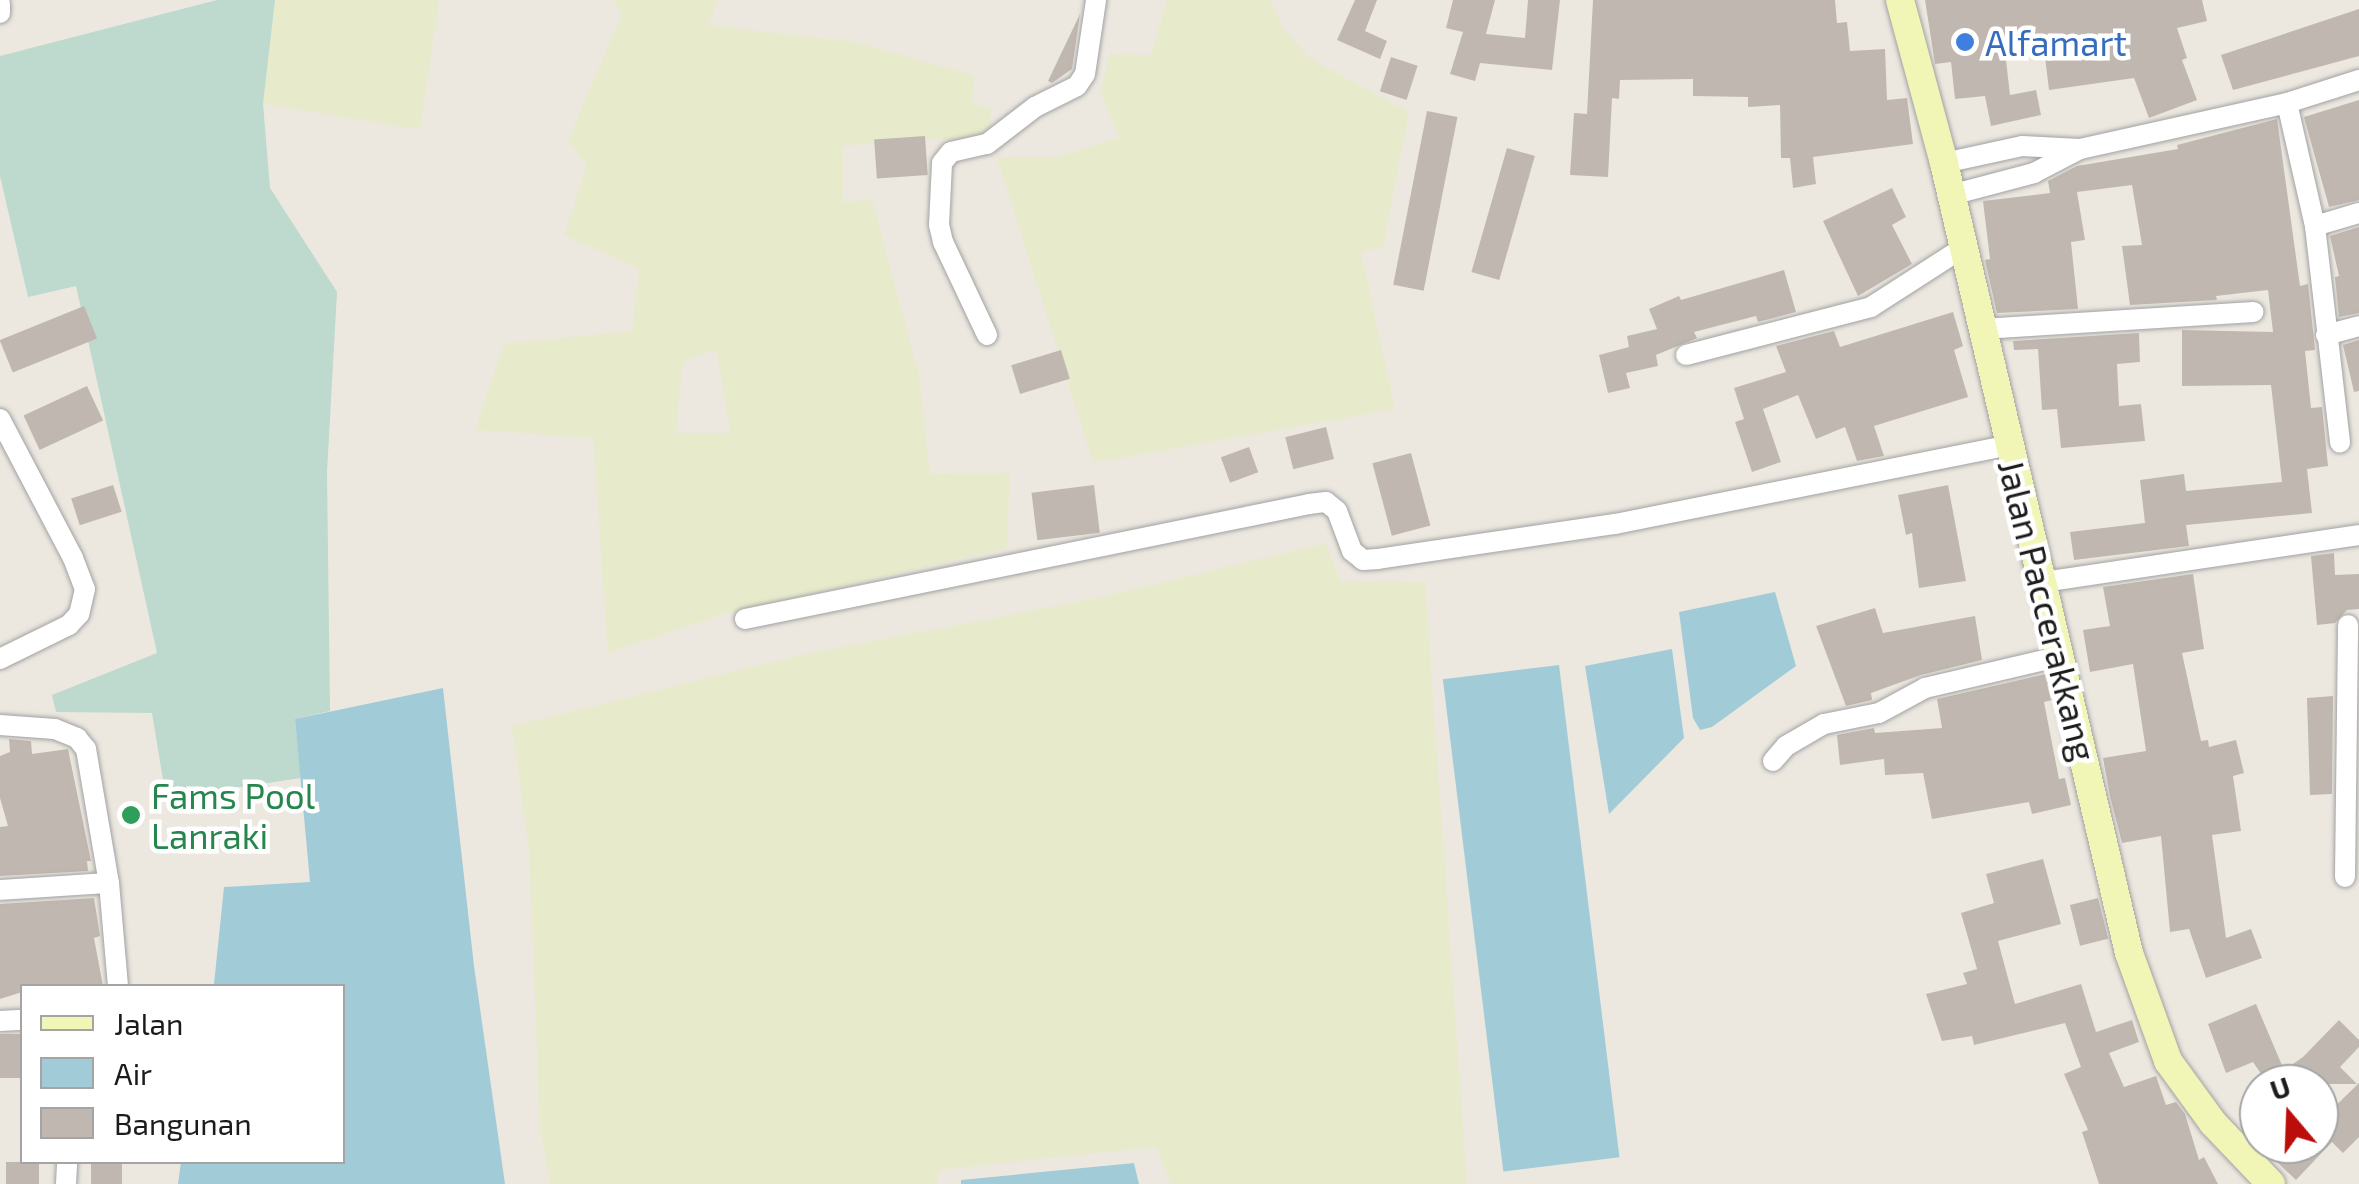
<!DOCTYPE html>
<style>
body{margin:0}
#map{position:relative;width:2359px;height:1184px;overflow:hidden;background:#ece8e0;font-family:"Exo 2",sans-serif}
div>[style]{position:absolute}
.farmland>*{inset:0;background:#e8eacc}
.wetland>*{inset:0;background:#bed9cd}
.water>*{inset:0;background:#a2cbd8;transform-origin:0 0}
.building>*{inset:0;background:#c0b8b0;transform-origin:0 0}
.roads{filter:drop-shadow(0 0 2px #a2a2a2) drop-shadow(0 0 2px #a2a2a2)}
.minor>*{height:20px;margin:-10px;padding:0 10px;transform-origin:10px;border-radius:10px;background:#fff}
.secondary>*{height:28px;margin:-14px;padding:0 14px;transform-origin:14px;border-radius:14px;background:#f1f5b5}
.dots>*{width:28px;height:28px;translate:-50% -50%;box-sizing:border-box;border:5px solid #fff;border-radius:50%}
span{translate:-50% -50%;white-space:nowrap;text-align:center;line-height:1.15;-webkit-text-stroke:9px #fff;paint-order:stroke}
.shop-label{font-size:35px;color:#366cbe}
.left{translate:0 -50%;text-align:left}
.street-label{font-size:35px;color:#1b1b1b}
.leisure-label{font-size:35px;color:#27864d}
.legend{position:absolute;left:20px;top:984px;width:325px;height:180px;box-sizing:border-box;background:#fff;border:2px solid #a4a4a4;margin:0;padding:12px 18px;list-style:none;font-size:30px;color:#1b1b1b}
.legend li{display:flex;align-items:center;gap:20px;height:50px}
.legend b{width:50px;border:2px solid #a4a4a4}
.north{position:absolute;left:2239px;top:1064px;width:100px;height:100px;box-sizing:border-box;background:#fff;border:2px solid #a4a4a4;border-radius:50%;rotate:341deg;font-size:28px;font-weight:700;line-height:40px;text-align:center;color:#1b1b1b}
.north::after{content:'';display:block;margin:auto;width:35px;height:45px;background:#bb0d0a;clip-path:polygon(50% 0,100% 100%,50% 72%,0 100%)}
</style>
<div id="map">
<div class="farmland">
<div style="clip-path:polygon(275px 0,439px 0,420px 130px,263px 104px)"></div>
<div style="clip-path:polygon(evenodd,613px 0,718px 0,709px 25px,854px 42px,974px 75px,972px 104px,991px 108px,990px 136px,843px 146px,843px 202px,872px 200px,919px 375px,930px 474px,1010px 473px,1007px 548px,727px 613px,608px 653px,593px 438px,475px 430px,504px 344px,632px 331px,639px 269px,564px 235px,587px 165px,568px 140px,622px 14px,613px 0,716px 349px,730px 433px,676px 433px,683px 362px,716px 349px)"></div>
<div style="clip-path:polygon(1167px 0,1270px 0,1283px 28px,1311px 59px,1409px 112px,1383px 247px,1361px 252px,1395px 409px,1093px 463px,997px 157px,1057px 157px,1120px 137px,1100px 93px,1110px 54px,1151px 55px)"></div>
<div style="clip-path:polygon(1326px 543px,1340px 581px,1425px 582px,1467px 1184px,1171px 1184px,1156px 1147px,937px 1170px,937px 1184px,550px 1184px,540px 1129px,529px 851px,512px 726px,801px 655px,1102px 597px)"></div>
</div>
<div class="wetland">
<div style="clip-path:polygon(217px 0,275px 0,263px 104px,270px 188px,337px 292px,327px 472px,330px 711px,295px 719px,301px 778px,166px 798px,152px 713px,56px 712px,52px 695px,157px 653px,76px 286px,28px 297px,0 176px,0 56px)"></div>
</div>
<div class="water">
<div style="clip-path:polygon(1775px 592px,1796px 666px,1712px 727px,1700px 730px,1693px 718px,1679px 612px)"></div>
<div style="clip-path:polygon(1672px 649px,1684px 738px,1609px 814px,1585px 666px)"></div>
<div style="left:1559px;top:665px;width:496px;height:117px;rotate:83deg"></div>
<div style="clip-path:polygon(443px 688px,474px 966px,505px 1184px,178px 1184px,181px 1162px,342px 1162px,342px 986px,214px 984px,224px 887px,310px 882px,295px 719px)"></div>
<div style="clip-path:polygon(1134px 1163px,1139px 1184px,961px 1184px,961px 1180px)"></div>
</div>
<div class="building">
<div style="clip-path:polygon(1355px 0,1377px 0,1365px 31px,1387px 41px,1380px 59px,1337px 40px)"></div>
<div style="clip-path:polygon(1453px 0,1495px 0,1486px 34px,1525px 38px,1528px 0,1560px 0,1552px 70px,1480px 63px,1475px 81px,1450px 74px,1463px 32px,1446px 28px)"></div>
<div style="clip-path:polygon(1593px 0,1835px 0,1837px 23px,1847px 22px,1850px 51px,1885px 49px,1887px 100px,1907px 98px,1913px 144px,1813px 157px,1816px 184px,1793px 188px,1790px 158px,1781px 158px,1780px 105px,1748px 107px,1748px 97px,1693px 96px,1693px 79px,1620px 80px,1619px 99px,1612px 98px,1608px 177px,1570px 175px,1574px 113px,1587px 114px)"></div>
<div style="clip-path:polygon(1925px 0,2202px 0,2207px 21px,2177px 28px,2187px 58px,2182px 60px,2197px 100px,2149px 118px,2134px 78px,2049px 90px,2044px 49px,2006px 60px,2010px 95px,2036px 90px,2041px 115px,1991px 126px,1985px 96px,1955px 99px,1951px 62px,1935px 64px)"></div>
<div style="clip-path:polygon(2359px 9px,2359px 56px,2233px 90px,2221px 55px)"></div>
<div style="clip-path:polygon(1080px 14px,1072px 69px,1052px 83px,1048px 81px)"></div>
<div style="left:1391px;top:57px;width:28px;height:36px;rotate:18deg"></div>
<div style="clip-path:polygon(2359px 100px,2359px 200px,2329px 207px,2304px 117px)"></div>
<div style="left:1427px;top:111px;width:31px;height:177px;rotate:11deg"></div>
<div style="clip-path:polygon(2277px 119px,2300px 286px,2308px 284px,2315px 350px,2305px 351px,2311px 408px,2322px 407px,2328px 466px,2307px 469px,2312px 513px,2186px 525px,2189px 546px,2074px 560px,2070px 532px,2145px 523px,2140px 480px,2184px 474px,2186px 491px,2282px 482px,2271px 385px,2182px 386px,2182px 330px,2273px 332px,2268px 290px,2216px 296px,2217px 300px,2130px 305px,2122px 246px,2142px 245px,2132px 185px,2077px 192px,2085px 240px,2071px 242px,2078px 309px,1997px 313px,1985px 260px,1990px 259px,1983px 201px,2050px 193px,2048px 181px,2077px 166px,2178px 149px,2177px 145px)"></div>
<div style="left:925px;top:136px;width:39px;height:51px;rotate:86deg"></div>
<div style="left:1507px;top:148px;width:29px;height:129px;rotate:16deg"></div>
<div style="clip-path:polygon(1892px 188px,1906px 217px,1892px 225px,1912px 264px,1858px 296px,1823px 221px)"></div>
<div style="clip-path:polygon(2359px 227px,2359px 313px,2339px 317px,2335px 277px,2339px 276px,2330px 236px)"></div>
<div style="clip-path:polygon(1784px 270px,1796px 312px,1758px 322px,1756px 316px,1694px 332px,1697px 338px,1656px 355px,1658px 366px,1626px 373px,1630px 388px,1608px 393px,1599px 355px,1629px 347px,1627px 336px,1657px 329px,1649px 309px,1679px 296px,1681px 300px)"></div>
<div style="left:84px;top:306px;width:35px;height:91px;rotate:68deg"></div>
<div style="clip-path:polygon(1953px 312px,1963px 346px,1954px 350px,1968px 397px,1874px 426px,1884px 456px,1857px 461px,1845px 427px,1816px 439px,1798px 395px,1763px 409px,1781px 462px,1752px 472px,1735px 422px,1744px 419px,1734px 388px,1786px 372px,1776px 346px,1834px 331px,1840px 347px)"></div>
<div style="clip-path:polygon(2139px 333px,2140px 362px,2117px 364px,2119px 406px,2141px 404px,2145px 441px,2061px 448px,2057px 409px,2042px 410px,2038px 349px,2014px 350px,2013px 341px)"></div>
<div style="clip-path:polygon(2359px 340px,2359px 391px,2354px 392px,2343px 345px)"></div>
<div style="left:1061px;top:350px;width:30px;height:52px;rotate:73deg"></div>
<div style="left:87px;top:386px;width:38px;height:70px;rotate:65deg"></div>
<div style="left:1326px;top:427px;width:33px;height:42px;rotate:76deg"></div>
<div style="left:1249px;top:447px;width:27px;height:30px;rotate:70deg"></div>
<div style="left:1411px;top:453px;width:75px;height:40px;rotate:75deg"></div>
<div style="left:113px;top:485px;width:28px;height:44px;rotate:72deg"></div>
<div style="left:1094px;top:485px;width:48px;height:63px;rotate:83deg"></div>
<div style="clip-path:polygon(1948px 485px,1966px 581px,1919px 588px,1912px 533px,1906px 535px,1898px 495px)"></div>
<div style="clip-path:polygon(2334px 553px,2335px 575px,2359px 574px,2359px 609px,2347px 610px,2335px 623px,2317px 625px,2311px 556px)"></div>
<div style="clip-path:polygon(2193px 574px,2204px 649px,2182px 653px,2201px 741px,2208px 740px,2209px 747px,2236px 740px,2244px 773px,2233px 776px,2241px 831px,2212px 835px,2226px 938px,2251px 929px,2262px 958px,2206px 978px,2189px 929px,2170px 932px,2161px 836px,2122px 843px,2110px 796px,2103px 758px,2146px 751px,2133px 664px,2090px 672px,2083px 630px,2110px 626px,2103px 587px)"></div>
<div style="clip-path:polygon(1875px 608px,1883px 633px,1975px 616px,1982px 660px,1921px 675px,1871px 693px,1872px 700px,1846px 706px,1816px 626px)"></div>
<div style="clip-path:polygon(2046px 674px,2052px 700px,2044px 702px,2059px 779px,2065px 778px,2071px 805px,2032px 814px,2029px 802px,1932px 819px,1923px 773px,1885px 775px,1884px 759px,1840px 765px,1837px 735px,1874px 728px,1875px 733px,1942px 728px,1937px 699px)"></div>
<div style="clip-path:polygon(2333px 696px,2332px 794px,2310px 795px,2307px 698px)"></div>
<div style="clip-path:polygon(9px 739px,31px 741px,32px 754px,68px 749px,91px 861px,87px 861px,88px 871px,0 876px,0 827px,8px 826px,0 798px,0 756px,10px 752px)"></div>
<div style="clip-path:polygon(2043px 859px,2061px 924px,1998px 941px,2015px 1004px,2081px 984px,2096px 1032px,2132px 1020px,2139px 1042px,2109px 1053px,2124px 1087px,2156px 1076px,2166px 1105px,2176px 1102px,2185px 1114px,2199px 1160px,2204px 1157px,2218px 1184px,2099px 1184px,2082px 1132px,2088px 1130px,2064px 1074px,2081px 1067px,2065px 1023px,1974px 1045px,1972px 1036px,1942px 1041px,1926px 994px,1967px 984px,1963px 973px,1977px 969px,1961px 913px,1994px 903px,1986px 874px)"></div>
<div style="clip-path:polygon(94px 898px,100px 936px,94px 938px,103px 986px,22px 986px,22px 992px,0 999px,0 904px)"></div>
<div style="left:2098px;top:898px;width:42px;height:29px;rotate:76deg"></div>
<div style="clip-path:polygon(2256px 1004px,2284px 1070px,2303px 1057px,2339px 1020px,2359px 1040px,2359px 1047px,2340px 1067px,2357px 1084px,2262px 1084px,2266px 1081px,2253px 1062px,2226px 1073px,2208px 1024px)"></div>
<div style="left:22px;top:1034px;width:44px;height:22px;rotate:90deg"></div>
<div style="clip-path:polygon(2359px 1083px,2359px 1137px,2343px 1153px,2332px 1142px,2296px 1180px,2258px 1144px,2319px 1144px,2319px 1122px)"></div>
<div style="left:6px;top:1162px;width:33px;height:22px"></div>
<div style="left:91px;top:1162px;width:31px;height:22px"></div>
</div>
<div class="roads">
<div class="minor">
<div style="left:0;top:4px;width:9px;rotate:90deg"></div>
<div style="left:2287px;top:103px;width:126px;rotate:77.2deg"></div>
<div style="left:2315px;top:226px;width:218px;rotate:83.4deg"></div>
<div style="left:1944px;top:163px;width:80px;rotate:-12.3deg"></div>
<div style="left:2022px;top:146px;width:58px;rotate:3deg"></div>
<div style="left:1951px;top:195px;width:86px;rotate:-14.8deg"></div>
<div style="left:2034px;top:173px;width:52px;rotate:-27.6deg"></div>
<div style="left:2080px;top:149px;width:212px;rotate:-12.5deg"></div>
<div style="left:2287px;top:103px;width:76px;rotate:-17.7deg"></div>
<div style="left:2315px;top:226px;width:46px;rotate:-16.5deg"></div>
<div style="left:1982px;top:329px;width:272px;rotate:-3.6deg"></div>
<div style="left:987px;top:335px;width:103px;rotate:-115.3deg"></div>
<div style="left:943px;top:242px;width:17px;rotate:-103deg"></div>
<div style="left:939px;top:225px;width:62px;rotate:-87.2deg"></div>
<div style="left:942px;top:163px;width:14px;rotate:-51deg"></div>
<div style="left:951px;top:152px;width:37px;rotate:-13deg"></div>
<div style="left:987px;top:144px;width:61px;rotate:-37.6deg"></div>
<div style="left:1035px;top:107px;width:47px;rotate:-26.6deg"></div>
<div style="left:1077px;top:86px;width:14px;rotate:-56deg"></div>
<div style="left:1085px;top:74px;width:75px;rotate:-81.5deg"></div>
<div style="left:2326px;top:335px;width:34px;rotate:-15deg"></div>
<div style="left:1686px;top:355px;width:191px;rotate:-14.5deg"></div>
<div style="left:1871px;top:307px;width:107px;rotate:-32.8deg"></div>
<div style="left:0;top:419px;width:157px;rotate:62.3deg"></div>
<div style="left:73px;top:558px;width:33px;rotate:69deg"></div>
<div style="left:85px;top:589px;width:26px;rotate:103deg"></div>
<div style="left:79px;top:614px;width:15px;rotate:132deg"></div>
<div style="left:69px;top:625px;width:77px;rotate:153.8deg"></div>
<div style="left:2044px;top:582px;width:318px;rotate:-8.5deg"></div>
<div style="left:745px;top:619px;width:576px;rotate:-11.52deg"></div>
<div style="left:1309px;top:504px;width:17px;rotate:-7deg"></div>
<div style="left:1326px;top:502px;width:14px;rotate:39deg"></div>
<div style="left:1337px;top:511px;width:43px;rotate:69.4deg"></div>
<div style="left:1352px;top:551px;width:14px;rotate:39deg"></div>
<div style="left:1363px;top:560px;width:15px;rotate:-4deg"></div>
<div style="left:1378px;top:559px;width:240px;rotate:-8.4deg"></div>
<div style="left:1615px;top:524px;width:402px;rotate:-11.3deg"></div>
<div style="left:0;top:725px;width:55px;rotate:4.2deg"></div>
<div style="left:55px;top:729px;width:24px;rotate:22deg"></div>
<div style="left:77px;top:738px;width:14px;rotate:51deg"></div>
<div style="left:86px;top:749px;width:136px;rotate:80.3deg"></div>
<div style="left:109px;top:883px;width:103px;rotate:85deg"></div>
<div style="left:1773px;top:761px;width:20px;rotate:-49deg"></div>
<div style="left:1786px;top:746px;width:44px;rotate:-30.1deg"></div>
<div style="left:1824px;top:724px;width:56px;rotate:-11.3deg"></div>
<div style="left:1879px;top:713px;width:52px;rotate:-28.5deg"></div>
<div style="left:1925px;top:688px;width:140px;rotate:-13.2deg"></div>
<div style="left:2345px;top:877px;width:252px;rotate:-89.3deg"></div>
<div style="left:0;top:890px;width:109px;rotate:-3.7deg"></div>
<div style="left:0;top:1021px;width:22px;rotate:-3deg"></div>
<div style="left:66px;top:1184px;width:22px;rotate:-87deg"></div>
</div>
<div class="secondary">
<div style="left:1900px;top:0;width:169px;rotate:74.9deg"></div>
<div style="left:1944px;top:163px;width:811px;rotate:76.82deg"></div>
<div style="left:2129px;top:953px;width:115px;rotate:70.1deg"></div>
<div style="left:2168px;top:1061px;width:77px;rotate:54deg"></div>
<div style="left:2213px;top:1123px;width:84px;rotate:46.4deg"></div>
</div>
</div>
<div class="dots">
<div style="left:1965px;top:42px;background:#3f7fe0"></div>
<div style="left:131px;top:815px;background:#2e9e5b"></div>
</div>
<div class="shop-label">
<span class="left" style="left:1985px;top:42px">Alfamart</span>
</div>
<div class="street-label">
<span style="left:2048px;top:610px;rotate:76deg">Jalan Paccerakkang</span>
</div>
<div class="leisure-label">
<span class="left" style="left:151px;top:815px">Fams Pool<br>Lanraki</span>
</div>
<ul class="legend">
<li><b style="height:12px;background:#f1f5b5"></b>Jalan</li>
<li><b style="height:28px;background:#a2cbd8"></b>Air</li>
<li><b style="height:28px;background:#c0b8b0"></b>Bangunan</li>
</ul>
<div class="north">U</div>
</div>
